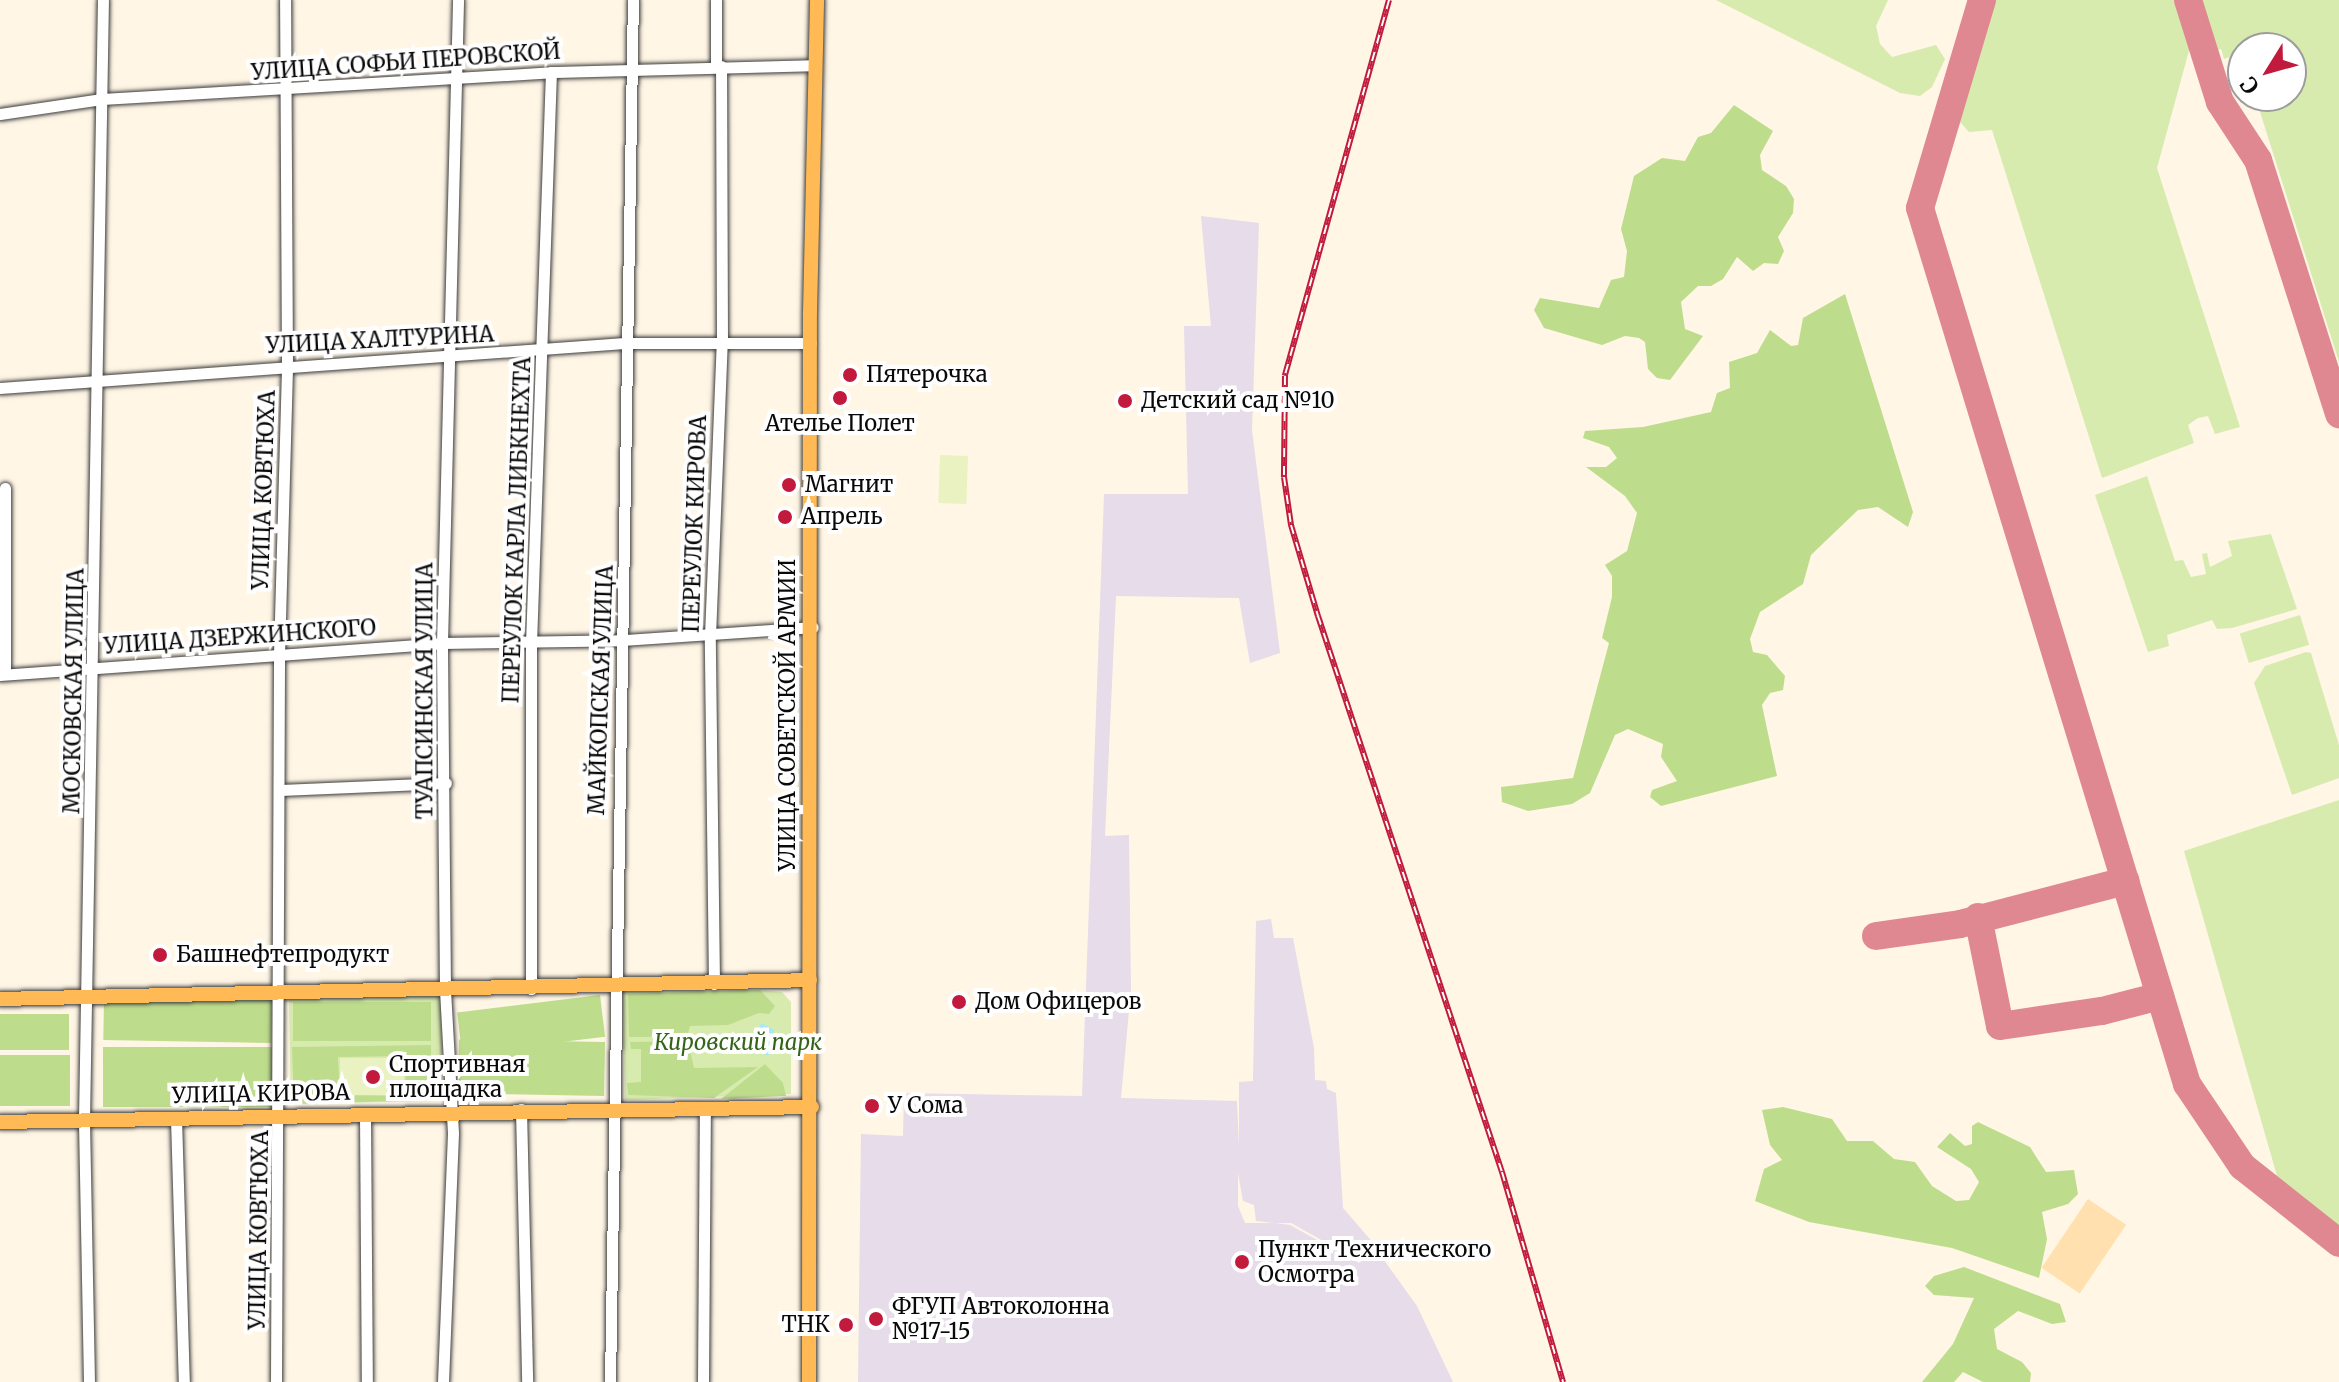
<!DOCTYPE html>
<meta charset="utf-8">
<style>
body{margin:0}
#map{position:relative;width:2339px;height:1382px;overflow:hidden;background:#fff6e6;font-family:Merriweather,serif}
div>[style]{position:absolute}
.industrial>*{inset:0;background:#e6dcea}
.green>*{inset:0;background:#d8ebae;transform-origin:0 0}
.forest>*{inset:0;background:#bedd8c;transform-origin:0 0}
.sand>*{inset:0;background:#ffe0ae;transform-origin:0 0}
.pitch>*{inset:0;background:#e9f2c0;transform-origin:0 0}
.water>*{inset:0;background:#a7e9fa}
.taxiway>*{height:28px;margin:-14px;padding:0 14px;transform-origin:14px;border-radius:14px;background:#e08892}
.roads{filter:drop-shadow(0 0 2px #3c3c3c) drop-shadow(0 0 2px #3c3c3c)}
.minor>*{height:11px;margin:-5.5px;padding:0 5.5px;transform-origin:5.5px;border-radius:5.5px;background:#fff}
.major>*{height:14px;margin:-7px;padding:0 7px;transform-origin:7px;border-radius:7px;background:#ffba56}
.rail>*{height:6px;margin-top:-3px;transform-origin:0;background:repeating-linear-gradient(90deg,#fff 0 9px,#c11a3d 0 18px);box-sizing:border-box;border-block:2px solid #c11a3d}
.dots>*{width:22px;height:22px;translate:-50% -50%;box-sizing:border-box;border:4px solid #fff;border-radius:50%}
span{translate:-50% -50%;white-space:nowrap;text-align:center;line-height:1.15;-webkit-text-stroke:8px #fff;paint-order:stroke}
.street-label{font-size:22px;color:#090909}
.poi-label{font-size:22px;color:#090909}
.left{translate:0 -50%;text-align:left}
.right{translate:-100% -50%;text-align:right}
.park-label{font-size:22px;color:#346417;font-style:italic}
.north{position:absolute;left:2227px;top:32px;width:80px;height:80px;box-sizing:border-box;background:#fff;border:2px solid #9d9d9d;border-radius:50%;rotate:233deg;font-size:22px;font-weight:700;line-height:32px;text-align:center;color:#090909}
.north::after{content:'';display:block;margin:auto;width:28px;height:36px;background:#c11a3d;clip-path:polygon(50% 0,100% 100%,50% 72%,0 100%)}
</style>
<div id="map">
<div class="industrial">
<div style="clip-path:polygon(evenodd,1201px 216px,1259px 223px,1252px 430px,1280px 653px,1250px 663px,1239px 598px,1116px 596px,1105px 836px,1129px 835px,1131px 989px,1121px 1098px,1237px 1101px,1239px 1148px,1239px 1082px,1253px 1081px,1256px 921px,1271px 919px,1274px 938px,1293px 938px,1314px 1048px,1315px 1080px,1326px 1081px,1327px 1089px,1336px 1093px,1343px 1208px,1375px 1245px,1359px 1261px,1291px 1223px,1275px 1223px,1290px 1225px,1359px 1263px,1376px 1249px,1417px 1306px,1453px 1382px,858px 1382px,861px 1134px,903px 1136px,904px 1093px,1082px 1096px,1104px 494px,1188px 494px,1184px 326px,1211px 326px,1201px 216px,1238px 1173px,1243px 1201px,1254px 1205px,1256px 1221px,1274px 1223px,1245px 1223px,1238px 1206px,1238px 1173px)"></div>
</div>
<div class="green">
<div style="clip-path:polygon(1716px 0,1888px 0,1876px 26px,1880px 44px,1892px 57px,1936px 45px,1945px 59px,1932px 87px,1920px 96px,1900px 93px)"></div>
<div style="clip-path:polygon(1993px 0,2175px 0,2190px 47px,2157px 168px,2240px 427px,2215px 434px,2208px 416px,2198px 418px,2188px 425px,2194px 443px,2102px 478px,1992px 130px,1969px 132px,1959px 121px)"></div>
<div style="clip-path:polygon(2200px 0,2339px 0,2339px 362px,2255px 96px,2291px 96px,2291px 48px,2243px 48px,2242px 73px,2239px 64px,2233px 66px,2230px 57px,2224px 59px,2221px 49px,2215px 51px)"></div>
<div style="clip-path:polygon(2147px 476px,2175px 561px,2183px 560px,2191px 577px,2206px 574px,2202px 554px,2207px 553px,2210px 567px,2232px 556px,2228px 541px,2271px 534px,2297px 609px,2232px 628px,2217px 629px,2212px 620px,2167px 635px,2169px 646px,2148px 652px,2095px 495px)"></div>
<div style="left:2300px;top:615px;width:31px;height:63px;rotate:73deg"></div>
<div style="clip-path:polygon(2306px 652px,2311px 653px,2339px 745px,2339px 778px,2292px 795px,2254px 683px,2265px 666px)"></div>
<div style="clip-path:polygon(2339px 800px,2339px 1227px,2277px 1176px,2184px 851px)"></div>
<div style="clip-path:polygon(760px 990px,782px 992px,791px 1002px,791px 1094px,625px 1100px,623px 992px)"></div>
<div style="left:441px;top:996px;width:105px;height:152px;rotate:89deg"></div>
</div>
<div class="forest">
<div style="clip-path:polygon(1734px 105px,1773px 131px,1760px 155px,1762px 170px,1786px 186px,1794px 199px,1793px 213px,1778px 237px,1784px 251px,1778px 264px,1764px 263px,1753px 271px,1737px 257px,1723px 279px,1711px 286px,1698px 286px,1681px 302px,1685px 329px,1703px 336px,1670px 380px,1657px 378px,1648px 369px,1645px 342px,1639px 338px,1625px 336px,1602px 345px,1544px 328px,1534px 310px,1540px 298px,1599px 308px,1611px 280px,1624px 277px,1627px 251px,1621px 229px,1634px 176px,1662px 158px,1685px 161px,1698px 137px,1711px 133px)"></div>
<div style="clip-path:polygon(1845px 294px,1913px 512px,1908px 527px,1878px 507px,1858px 510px,1811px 555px,1803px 584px,1760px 612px,1750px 639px,1753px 652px,1767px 655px,1785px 676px,1783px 690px,1770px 693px,1762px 705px,1777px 776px,1661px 806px,1650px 797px,1652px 790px,1677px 781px,1661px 757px,1663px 744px,1628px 729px,1615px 735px,1590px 793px,1572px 804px,1528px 811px,1502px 802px,1501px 787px,1573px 778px,1609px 643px,1602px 638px,1612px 597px,1612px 576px,1605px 565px,1627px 551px,1637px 513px,1625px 496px,1586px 467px,1606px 467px,1617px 458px,1609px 447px,1583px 438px,1585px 431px,1643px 427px,1711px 412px,1717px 393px,1730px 388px,1729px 362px,1757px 353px,1770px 330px,1791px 346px,1798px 345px,1803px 318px)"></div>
<div style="clip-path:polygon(760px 990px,775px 1006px,769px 1014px,759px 1013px,728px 1025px,690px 1026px,687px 1037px,629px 1037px,628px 994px)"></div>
<div style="left:600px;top:995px;width:42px;height:144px;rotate:83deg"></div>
<div style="left:272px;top:1000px;width:43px;height:168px;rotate:91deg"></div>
<div style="left:431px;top:1002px;width:39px;height:138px;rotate:90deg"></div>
<div style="left:0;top:1014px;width:69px;height:36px"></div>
<div style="clip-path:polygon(688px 1041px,694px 1068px,758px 1067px,714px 1098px,628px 1095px,627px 1083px,641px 1082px,641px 1049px,631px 1049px,630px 1042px)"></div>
<div style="left:605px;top:1042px;width:54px;height:146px;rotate:91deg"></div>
<div style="clip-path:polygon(evenodd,431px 1045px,431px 1100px,294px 1104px,292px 1047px,431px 1045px,405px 1056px,406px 1096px,340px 1095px,338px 1057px,405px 1056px)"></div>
<div style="left:272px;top:1047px;width:60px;height:169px;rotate:90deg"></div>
<div style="left:0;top:1055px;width:70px;height:51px"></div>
<div style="clip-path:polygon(765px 1064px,783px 1083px,786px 1096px,721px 1099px)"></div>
<div style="clip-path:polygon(1783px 1107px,1832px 1119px,1847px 1141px,1873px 1141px,1894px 1159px,1915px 1162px,1932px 1186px,1956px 1201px,1969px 1200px,1979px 1182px,1971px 1169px,1937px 1147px,1950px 1133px,1965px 1146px,1972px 1144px,1972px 1126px,1978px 1122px,2030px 1147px,2046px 1172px,2074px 1170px,2078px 1194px,2068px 1204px,2042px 1212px,2047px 1239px,2039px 1278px,1952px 1248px,1809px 1222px,1755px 1201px,1764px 1169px,1782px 1160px,1770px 1145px,1762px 1110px)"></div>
<div style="clip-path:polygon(1964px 1267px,2060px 1304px,2066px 1322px,2052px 1324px,2018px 1311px,1994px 1329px,1997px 1349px,2022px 1362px,2031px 1373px,2030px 1382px,1983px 1382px,1963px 1372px,1954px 1382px,1922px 1382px,1953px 1344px,1974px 1298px,1934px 1295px,1925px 1286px,1934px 1276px)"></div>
</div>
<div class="sand">
<div style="left:2088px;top:1199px;width:46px;height:83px;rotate:34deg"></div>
</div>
<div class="pitch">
<div style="left:940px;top:455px;width:28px;height:48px;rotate:2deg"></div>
<div style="left:340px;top:1058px;width:64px;height:37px"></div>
</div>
<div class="water">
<div style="clip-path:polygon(762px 1023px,774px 1030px,774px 1051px,767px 1056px,756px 1047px,756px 1030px)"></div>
</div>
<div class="taxiway">
<div style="left:1982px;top:0;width:217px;rotate:106.6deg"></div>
<div style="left:1920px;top:208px;width:916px;rotate:73.05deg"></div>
<div style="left:2187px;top:1084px;width:99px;rotate:56.1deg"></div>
<div style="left:2242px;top:1166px;width:124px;rotate:38.4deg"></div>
<div style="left:2188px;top:0;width:107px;rotate:72.6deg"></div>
<div style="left:2220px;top:102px;width:69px;rotate:56.8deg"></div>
<div style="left:2258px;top:160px;width:267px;rotate:72.3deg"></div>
<div style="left:1978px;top:917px;width:111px;rotate:78.6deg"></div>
<div style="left:2000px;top:1026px;width:103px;rotate:-8.4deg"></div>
<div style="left:2102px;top:1011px;width:60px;rotate:-14.5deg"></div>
<div style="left:1876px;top:936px;width:85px;rotate:-8.1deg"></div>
<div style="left:1960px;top:924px;width:171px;rotate:-14.6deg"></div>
</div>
<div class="roads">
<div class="minor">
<div style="left:716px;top:65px;width:65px;rotate:-90deg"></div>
<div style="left:0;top:114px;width:103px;rotate:-8.4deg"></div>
<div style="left:102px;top:99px;width:450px;rotate:-3.4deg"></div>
<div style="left:551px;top:72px;width:265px;rotate:-1.5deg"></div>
<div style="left:0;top:388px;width:626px;rotate:-4.12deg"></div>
<div style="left:624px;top:343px;width:187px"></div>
<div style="left:5px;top:488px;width:186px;rotate:90deg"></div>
<div style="left:0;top:675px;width:443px;rotate:-4.1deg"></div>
<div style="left:442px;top:643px;width:182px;rotate:-0.9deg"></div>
<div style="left:624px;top:640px;width:189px;rotate:-3.9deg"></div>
<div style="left:280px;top:790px;width:166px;rotate:-2.4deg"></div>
<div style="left:714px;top:984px;width:348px;rotate:-90.7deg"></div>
<div style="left:710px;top:636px;width:295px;rotate:-87.7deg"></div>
<div style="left:722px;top:341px;width:275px;rotate:-90.2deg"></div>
<div style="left:531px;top:989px;width:345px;rotate:-90deg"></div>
<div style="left:531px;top:644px;width:572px;rotate:-88deg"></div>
<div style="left:521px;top:1109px;width:273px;rotate:88.7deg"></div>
<div style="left:365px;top:1114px;width:268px;rotate:89.6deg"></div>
<div style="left:176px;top:1118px;width:264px;rotate:88.3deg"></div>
<div style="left:89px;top:1382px;width:262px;rotate:-91.1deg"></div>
<div style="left:84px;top:1120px;width:1120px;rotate:-89.03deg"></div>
<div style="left:276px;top:1382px;width:727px;rotate:-89.76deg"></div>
<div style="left:279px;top:655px;width:290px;rotate:-88.4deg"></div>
<div style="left:287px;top:365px;width:365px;rotate:-90.3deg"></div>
<div style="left:443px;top:1382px;width:249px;rotate:-87.7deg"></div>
<div style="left:453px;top:1133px;width:143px;rotate:-93.2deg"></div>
<div style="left:445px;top:990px;width:347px;rotate:-90.5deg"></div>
<div style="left:442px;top:643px;width:643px;rotate:-88.57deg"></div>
<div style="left:610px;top:1382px;width:1382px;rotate:-89.05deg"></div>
<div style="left:703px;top:1382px;width:272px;rotate:-89.6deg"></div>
</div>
<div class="major">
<div style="left:0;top:999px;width:810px;rotate:-1.34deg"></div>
<div style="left:0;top:1122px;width:812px;rotate:-1.06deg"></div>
<div style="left:809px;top:1382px;width:1070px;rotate:-89.95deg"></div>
<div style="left:810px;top:312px;width:312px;rotate:-88.7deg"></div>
</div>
</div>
<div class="rail">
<div style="left:1389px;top:0;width:390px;rotate:105.5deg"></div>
<div style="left:1285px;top:376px;width:101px;rotate:90.6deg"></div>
<div style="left:1284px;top:477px;width:49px;rotate:81.7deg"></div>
<div style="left:1291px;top:525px;width:95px;rotate:73.5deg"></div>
<div style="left:1318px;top:616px;width:586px;rotate:71.69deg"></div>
<div style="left:1502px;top:1172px;width:219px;rotate:73.8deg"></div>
</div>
<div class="dots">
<div style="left:850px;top:375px;background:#c11a3d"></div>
<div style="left:840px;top:398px;background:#c11a3d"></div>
<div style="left:1125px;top:401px;background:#c11a3d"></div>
<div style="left:789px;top:485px;background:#c11a3d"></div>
<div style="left:785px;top:517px;background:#c11a3d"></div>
<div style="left:160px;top:955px;background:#c11a3d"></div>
<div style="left:959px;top:1002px;background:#c11a3d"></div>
<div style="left:373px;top:1077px;background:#c11a3d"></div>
<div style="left:872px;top:1106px;background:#c11a3d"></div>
<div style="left:1242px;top:1262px;background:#c11a3d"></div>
<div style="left:876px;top:1319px;background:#c11a3d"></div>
<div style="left:846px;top:1325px;background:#c11a3d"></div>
</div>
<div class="street-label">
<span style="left:406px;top:62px;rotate:-4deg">УЛИЦА СОФЬИ ПЕРОВСКОЙ</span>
<span style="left:380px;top:340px;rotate:-3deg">УЛИЦА ХАЛТУРИНА</span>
<span style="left:264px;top:490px;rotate:-88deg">УЛИЦА КОВТЮХА</span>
<span style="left:695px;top:524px;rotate:-88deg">ПЕРЕУЛОК КИРОВА</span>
<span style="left:517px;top:530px;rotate:-88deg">ПЕРЕУЛОК КАРЛА ЛИБКНЕХТА</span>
<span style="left:240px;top:637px;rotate:-4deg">УЛИЦА ДЗЕРЖИНСКОГО</span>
<span style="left:601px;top:690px;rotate:-88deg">МАЙКОПСКАЯ УЛИЦА</span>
<span style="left:74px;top:691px;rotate:-89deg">МОСКОВСКАЯ УЛИЦА</span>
<span style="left:425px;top:691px;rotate:-90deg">ТУАПСИНСКАЯ УЛИЦА</span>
<span style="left:788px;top:715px;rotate:-90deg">УЛИЦА СОВЕТСКОЙ АРМИИ</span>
<span style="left:261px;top:1094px;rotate:-1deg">УЛИЦА КИРОВА</span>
<span style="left:259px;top:1230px;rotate:-89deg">УЛИЦА КОВТЮХА</span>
</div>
<div class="poi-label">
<span class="left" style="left:866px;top:375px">Пятерочка</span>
<span class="left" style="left:1141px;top:401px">Детский сад №10</span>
<span style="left:840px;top:424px">Ателье Полет</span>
<span class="left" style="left:805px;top:485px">Магнит</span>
<span class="left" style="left:801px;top:517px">Апрель</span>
<span class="left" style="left:176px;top:955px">Башнефтепродукт</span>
<span class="left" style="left:975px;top:1002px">Дом Офицеров</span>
<span class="left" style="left:389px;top:1077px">Спортивная<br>площадка</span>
<span class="left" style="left:888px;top:1106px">У Сома</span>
<span class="left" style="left:1258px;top:1262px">Пункт Технического<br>Осмотра</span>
<span class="left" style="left:892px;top:1319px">ФГУП Автоколонна<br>№17-15</span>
<span class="right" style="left:830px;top:1325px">ТНК</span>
</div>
<div class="park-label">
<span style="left:738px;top:1043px">Кировский парк</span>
</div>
<div class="north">С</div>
</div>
